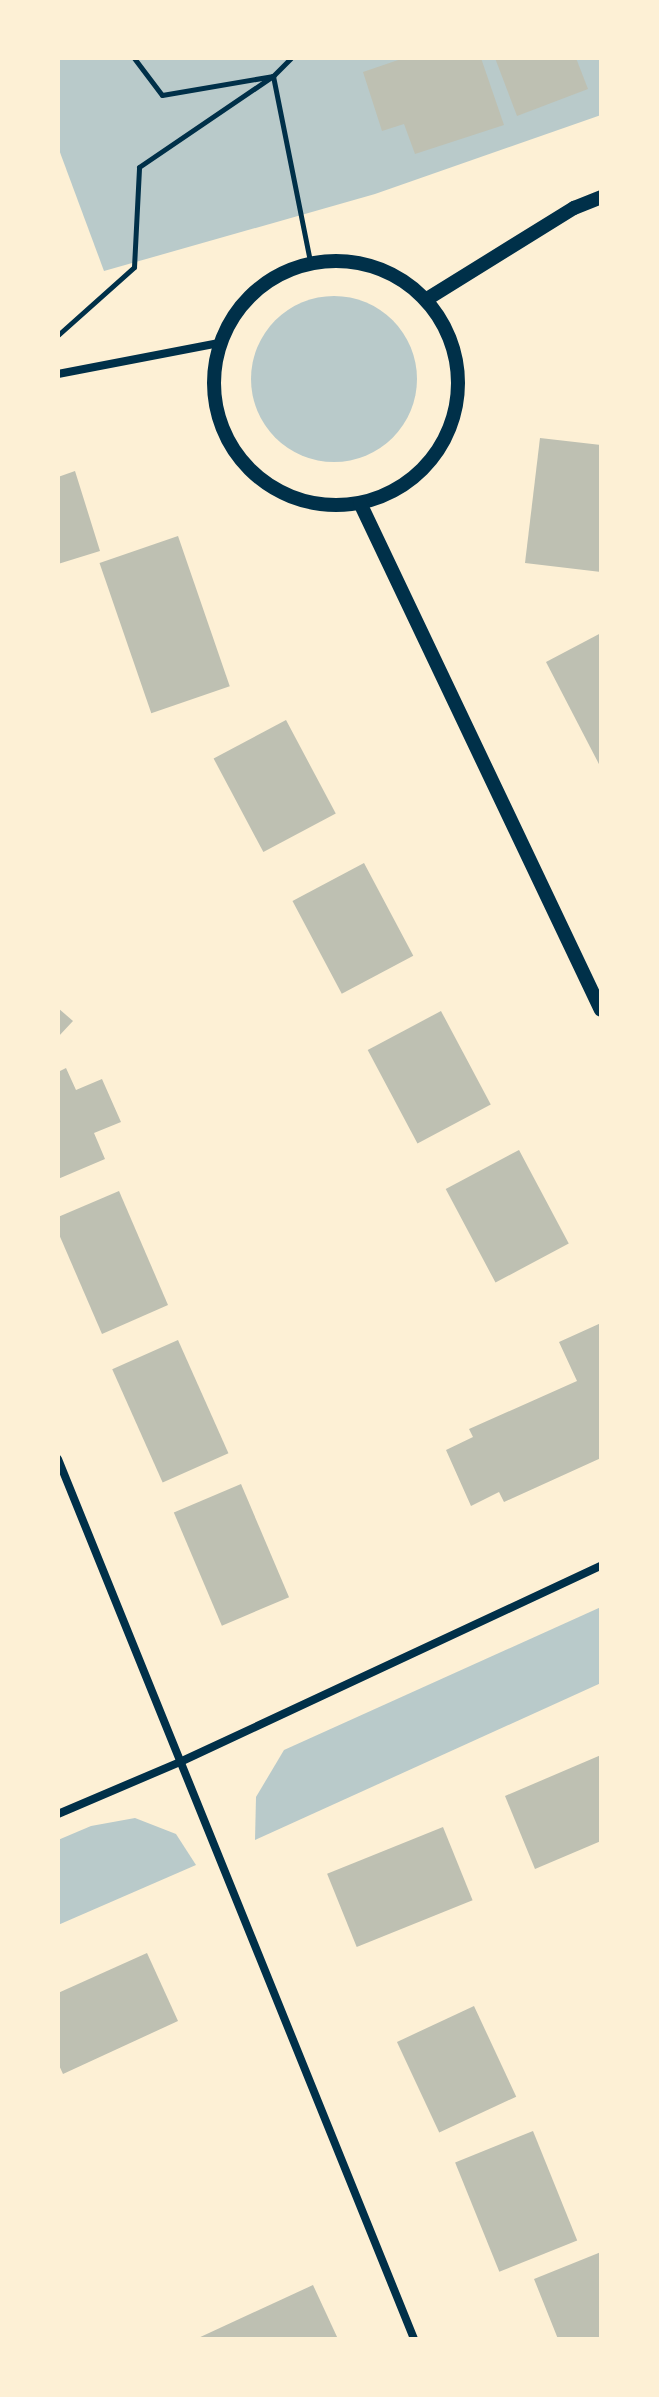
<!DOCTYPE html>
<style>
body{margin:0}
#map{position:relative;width:659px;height:2397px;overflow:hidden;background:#fdf0d5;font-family:"Noto Sans",sans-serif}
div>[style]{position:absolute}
.green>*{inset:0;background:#b9caca}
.round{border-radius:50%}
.building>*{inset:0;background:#bec0b2;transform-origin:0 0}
.path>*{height:5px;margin:-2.5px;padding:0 2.5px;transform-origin:2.5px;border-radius:2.5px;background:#003049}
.minor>*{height:8px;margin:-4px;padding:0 4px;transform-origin:4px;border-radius:4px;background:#003049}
.tertiary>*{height:14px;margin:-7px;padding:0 7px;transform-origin:7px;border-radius:7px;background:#003049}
.tertiary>.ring{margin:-7px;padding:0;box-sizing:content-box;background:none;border:14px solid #003049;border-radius:50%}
span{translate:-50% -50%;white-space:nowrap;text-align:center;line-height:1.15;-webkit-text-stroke:6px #fdf0d5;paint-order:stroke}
.frame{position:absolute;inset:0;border:60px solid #fdf0d5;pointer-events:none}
</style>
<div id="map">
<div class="green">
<div style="clip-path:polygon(58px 58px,601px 58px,601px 115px,375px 194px,104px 271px,58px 147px)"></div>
<div class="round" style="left:251px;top:296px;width:166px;height:166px"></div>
<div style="clip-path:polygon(601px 1607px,601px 1683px,255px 1840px,256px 1797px,284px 1750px)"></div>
<div style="clip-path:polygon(135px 1818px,176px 1834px,196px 1865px,58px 1925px,58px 1840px,91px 1826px)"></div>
</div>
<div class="building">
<div style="clip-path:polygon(404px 58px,481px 58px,504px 125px,415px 154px,404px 124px,382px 131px,363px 72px)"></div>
<div style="clip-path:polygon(495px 58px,576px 58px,588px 89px,517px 116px)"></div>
<div style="clip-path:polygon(540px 438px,601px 445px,601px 572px,525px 563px)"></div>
<div style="clip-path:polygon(75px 471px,100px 551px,58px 564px,58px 477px)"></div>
<div style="left:178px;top:536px;width:159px;height:83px;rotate:71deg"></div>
<div style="clip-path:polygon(601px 633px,601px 768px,546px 662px)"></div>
<div style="left:286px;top:720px;width:106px;height:82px;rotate:62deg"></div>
<div style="left:364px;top:863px;width:105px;height:81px;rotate:62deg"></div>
<div style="clip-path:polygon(58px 1008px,73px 1021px,58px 1037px)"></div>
<div style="left:441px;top:1011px;width:106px;height:83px;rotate:62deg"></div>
<div style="clip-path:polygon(66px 1068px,76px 1090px,102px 1079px,121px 1122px,94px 1133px,105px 1159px,58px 1179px,58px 1072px)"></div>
<div style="left:519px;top:1150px;width:106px;height:83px;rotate:62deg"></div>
<div style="clip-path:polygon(119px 1191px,168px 1305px,102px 1334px,58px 1232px,58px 1217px)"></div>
<div style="clip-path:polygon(601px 1323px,601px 1458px,504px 1502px,499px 1492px,471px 1506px,446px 1450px,473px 1437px,469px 1429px,577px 1381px,559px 1342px)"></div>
<div style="left:178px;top:1340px;width:124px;height:72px;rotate:66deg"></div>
<div style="left:241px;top:1484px;width:123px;height:73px;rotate:67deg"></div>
<div style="clip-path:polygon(601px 1755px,601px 1841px,535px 1869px,505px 1796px)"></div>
<div style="left:443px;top:1827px;width:79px;height:125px;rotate:68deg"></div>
<div style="clip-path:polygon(147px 1953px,178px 2021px,63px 2074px,58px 2063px,58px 1993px)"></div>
<div style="left:474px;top:2006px;width:100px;height:85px;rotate:65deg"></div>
<div style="left:533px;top:2131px;width:118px;height:84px;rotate:68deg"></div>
<div style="clip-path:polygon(601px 2252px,601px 2339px,558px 2339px,534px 2279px)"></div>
<div style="clip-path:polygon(313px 2285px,338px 2339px,196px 2339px)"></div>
</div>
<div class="path">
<div style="left:134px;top:58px;width:46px;rotate:52.9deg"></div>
<div style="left:162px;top:95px;width:113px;rotate:-9.7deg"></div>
<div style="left:273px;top:76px;width:25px;rotate:-45deg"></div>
<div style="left:58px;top:335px;width:102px;rotate:-41.8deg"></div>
<div style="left:134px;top:267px;width:100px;rotate:-87.1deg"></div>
<div style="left:139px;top:167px;width:162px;rotate:-34.2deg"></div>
<div style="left:273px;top:76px;width:190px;rotate:78.7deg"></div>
</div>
<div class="minor">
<div style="left:58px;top:374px;width:164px;rotate:-10.9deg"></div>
<div style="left:58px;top:1459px;width:949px;rotate:67.97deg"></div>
<div style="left:58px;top:1814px;width:133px;rotate:-23.1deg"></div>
<div style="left:180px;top:1762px;width:464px;rotate:-25deg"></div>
</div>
<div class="tertiary">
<div class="ring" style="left:214px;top:261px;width:230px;height:230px"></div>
<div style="left:427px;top:299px;width:173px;rotate:-31.8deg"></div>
<div style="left:574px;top:208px;width:29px;rotate:-22deg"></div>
<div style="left:360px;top:503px;width:561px;rotate:64.58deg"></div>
</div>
<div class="frame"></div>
</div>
